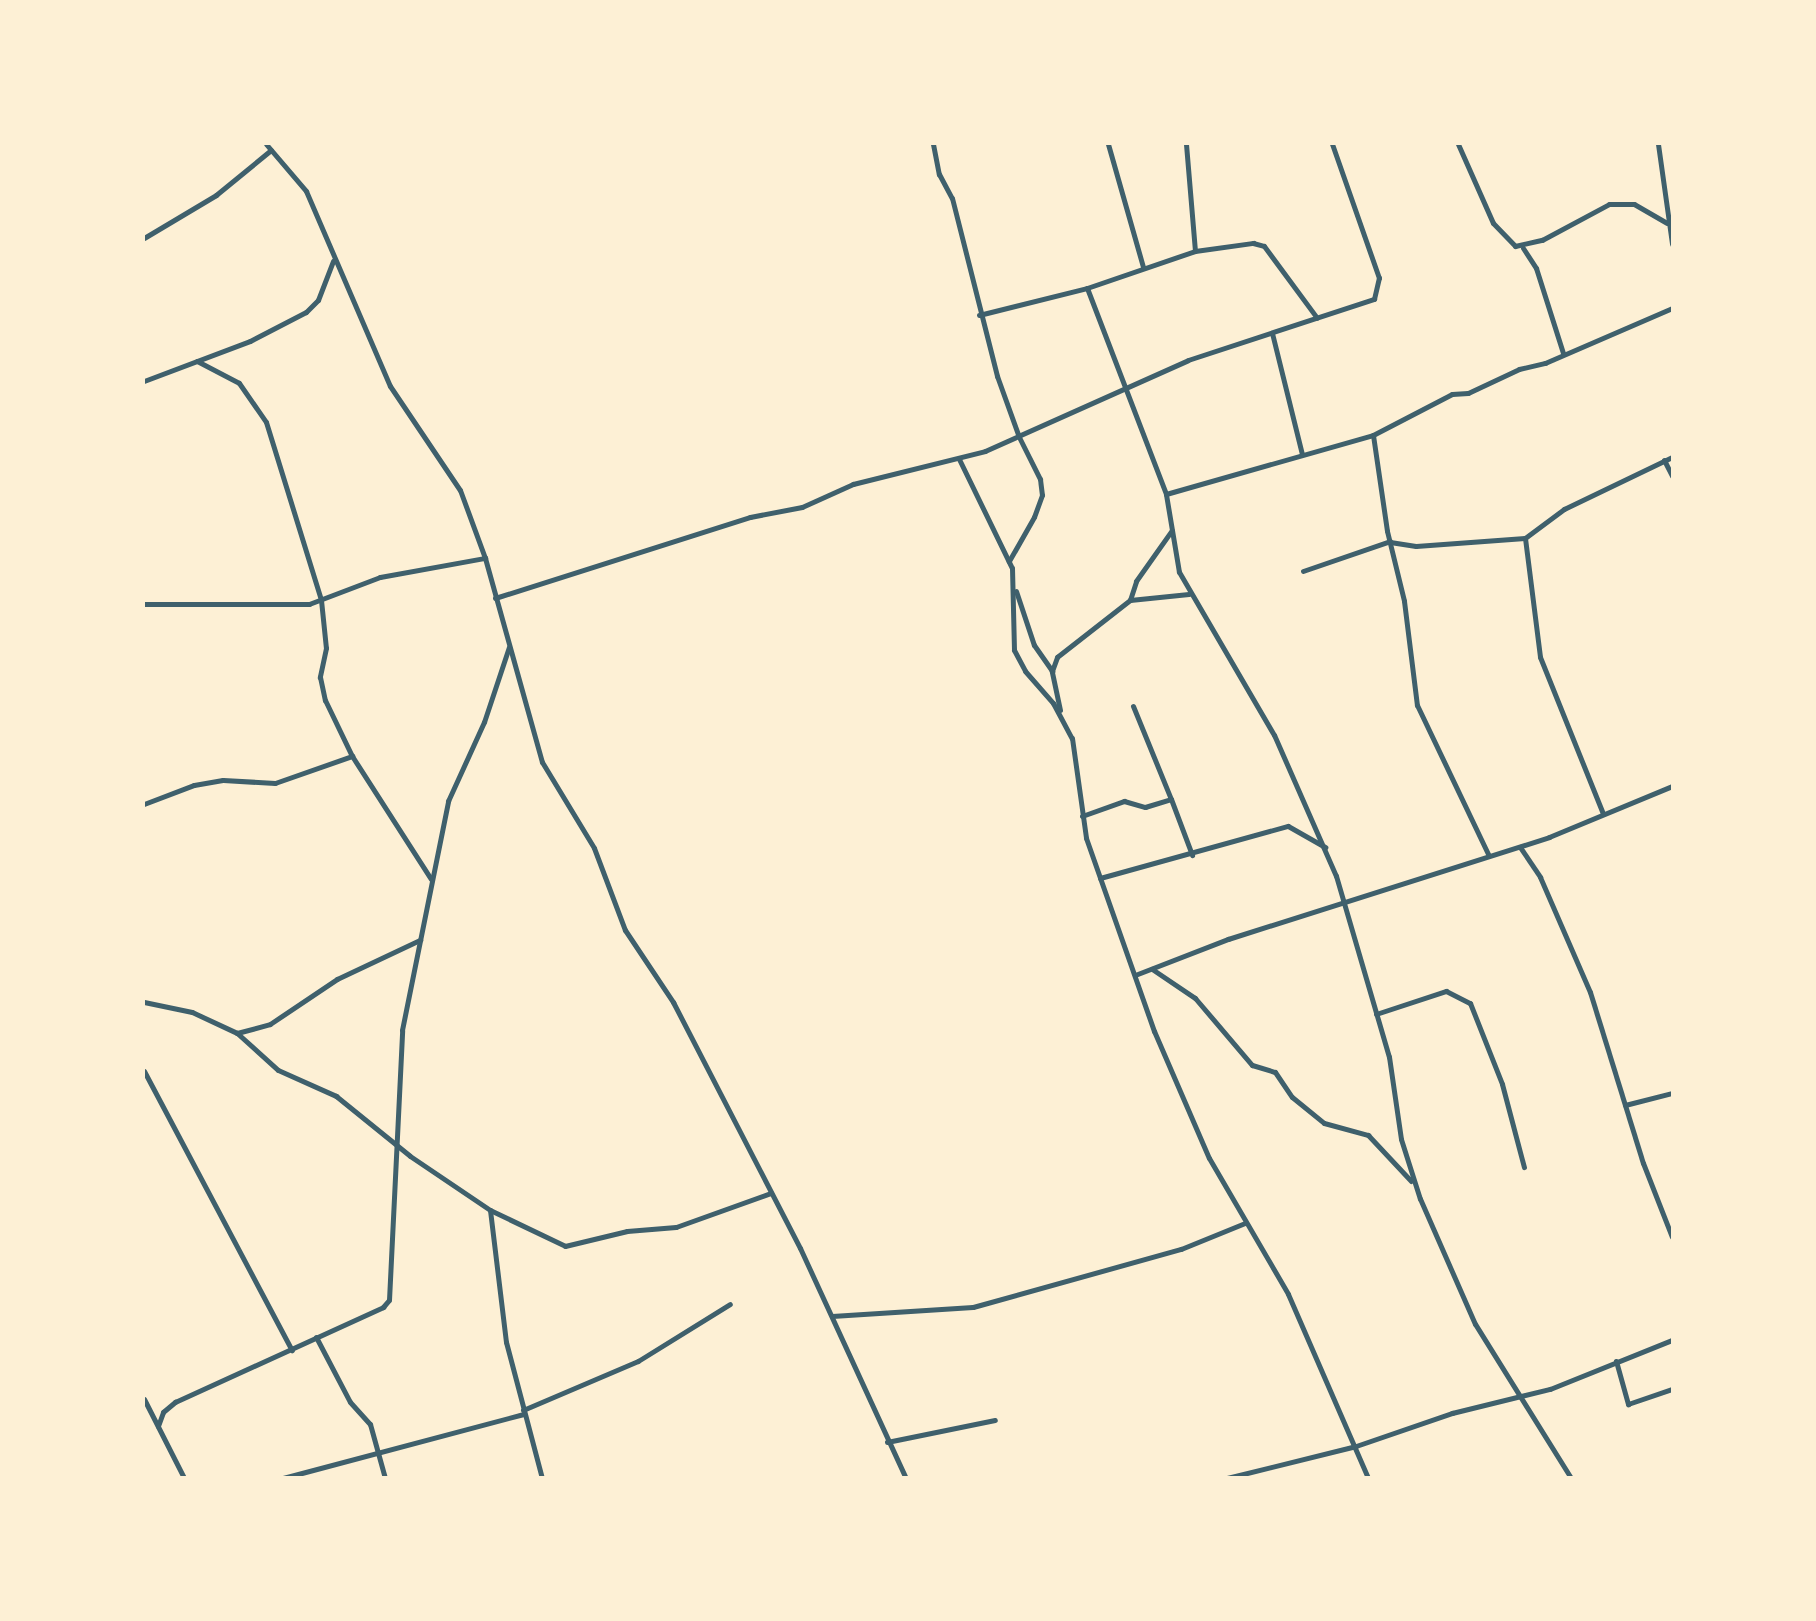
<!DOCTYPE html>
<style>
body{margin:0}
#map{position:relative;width:1816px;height:1621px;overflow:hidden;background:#fdf0d5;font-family:"Varela Round",sans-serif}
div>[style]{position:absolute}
.minor>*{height:5px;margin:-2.5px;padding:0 2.5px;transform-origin:2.5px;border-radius:2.5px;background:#3f606c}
span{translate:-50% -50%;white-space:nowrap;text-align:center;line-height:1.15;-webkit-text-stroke:7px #fdf0d5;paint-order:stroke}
.frame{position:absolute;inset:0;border:145px solid #fdf0d5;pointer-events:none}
</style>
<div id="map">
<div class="minor">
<div style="left:266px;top:144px;width:62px;rotate:49.6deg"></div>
<div style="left:306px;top:191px;width:212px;rotate:66.7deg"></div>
<div style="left:390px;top:386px;width:125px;rotate:56.1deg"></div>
<div style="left:460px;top:490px;width:72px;rotate:69.8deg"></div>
<div style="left:485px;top:558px;width:212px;rotate:74.4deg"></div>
<div style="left:542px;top:762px;width:100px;rotate:58.8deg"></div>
<div style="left:594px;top:848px;width:88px;rotate:69.3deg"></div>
<div style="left:625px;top:930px;width:87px;rotate:56.3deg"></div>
<div style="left:673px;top:1002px;width:277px;rotate:62.7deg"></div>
<div style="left:800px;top:1248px;width:253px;rotate:65.3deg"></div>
<div style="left:933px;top:144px;width:31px;rotate:79deg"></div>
<div style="left:939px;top:174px;width:27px;rotate:62deg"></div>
<div style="left:952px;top:198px;width:184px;rotate:75.8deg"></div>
<div style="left:997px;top:376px;width:65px;rotate:70.2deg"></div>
<div style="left:1019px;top:437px;width:47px;rotate:63.4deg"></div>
<div style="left:1040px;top:479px;width:16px;rotate:83deg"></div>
<div style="left:1042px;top:495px;width:23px;rotate:110deg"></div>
<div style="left:1034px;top:517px;width:51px;rotate:119.6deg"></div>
<div style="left:1108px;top:144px;width:128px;rotate:74.1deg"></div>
<div style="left:1186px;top:144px;width:107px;rotate:85.2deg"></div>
<div style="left:1458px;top:144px;width:86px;rotate:66.1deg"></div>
<div style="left:1493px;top:223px;width:32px;rotate:46deg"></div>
<div style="left:1515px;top:246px;width:28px;rotate:-13deg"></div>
<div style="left:1542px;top:240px;width:76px;rotate:-28.2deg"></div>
<div style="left:1609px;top:204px;width:25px"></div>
<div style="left:1634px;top:204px;width:38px;rotate:30deg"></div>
<div style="left:1658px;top:144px;width:101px;rotate:82deg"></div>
<div style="left:144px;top:238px;width:84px;rotate:-30.8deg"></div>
<div style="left:216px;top:195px;width:71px;rotate:-39.3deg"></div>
<div style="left:1523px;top:248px;width:24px;rotate:57deg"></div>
<div style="left:1536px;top:268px;width:89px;rotate:72.4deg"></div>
<div style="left:1087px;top:288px;width:114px;rotate:-18.9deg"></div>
<div style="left:1195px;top:251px;width:59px;rotate:-7.9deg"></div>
<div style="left:1253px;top:243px;width:11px;rotate:15deg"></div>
<div style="left:1264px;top:246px;width:89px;rotate:53.6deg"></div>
<div style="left:979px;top:315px;width:111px;rotate:-14deg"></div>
<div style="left:1087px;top:288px;width:221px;rotate:69deg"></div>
<div style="left:1272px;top:333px;width:125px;rotate:76.1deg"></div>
<div style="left:197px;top:361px;width:47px;rotate:27.6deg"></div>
<div style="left:239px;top:383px;width:47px;rotate:55.3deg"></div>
<div style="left:266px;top:422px;width:186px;rotate:72.8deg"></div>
<div style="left:321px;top:600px;width:48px;rotate:84.1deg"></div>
<div style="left:326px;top:648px;width:30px;rotate:102deg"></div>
<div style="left:320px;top:677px;width:24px;rotate:78deg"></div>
<div style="left:325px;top:700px;width:62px;rotate:64.3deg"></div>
<div style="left:352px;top:756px;width:146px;rotate:57.3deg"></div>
<div style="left:144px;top:381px;width:113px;rotate:-20.7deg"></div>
<div style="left:250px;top:341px;width:63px;rotate:-27.4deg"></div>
<div style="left:306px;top:312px;width:17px;rotate:-45deg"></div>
<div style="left:318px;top:300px;width:42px;rotate:-69deg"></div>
<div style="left:1373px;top:435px;width:97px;rotate:81.7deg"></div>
<div style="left:1387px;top:531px;width:72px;rotate:76.3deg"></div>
<div style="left:1404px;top:601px;width:105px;rotate:82.9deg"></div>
<div style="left:1417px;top:705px;width:167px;rotate:64.5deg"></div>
<div style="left:959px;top:459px;width:121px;rotate:64.1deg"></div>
<div style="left:1012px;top:568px;width:82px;rotate:88.6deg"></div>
<div style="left:1014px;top:650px;width:24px;rotate:62deg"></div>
<div style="left:1025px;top:671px;width:43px;rotate:48.8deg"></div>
<div style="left:1053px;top:703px;width:40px;rotate:62deg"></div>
<div style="left:1072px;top:738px;width:101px;rotate:82deg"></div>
<div style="left:1086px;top:838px;width:205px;rotate:70.6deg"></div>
<div style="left:1154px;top:1031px;width:138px;rotate:66.6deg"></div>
<div style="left:1209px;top:1158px;width:157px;rotate:59.8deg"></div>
<div style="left:1288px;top:1294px;width:201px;rotate:66.5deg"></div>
<div style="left:1664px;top:460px;width:18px;rotate:63deg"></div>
<div style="left:1525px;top:538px;width:120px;rotate:82.8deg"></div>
<div style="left:1540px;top:657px;width:169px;rotate:68.1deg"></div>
<div style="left:1390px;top:542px;width:26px;rotate:9deg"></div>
<div style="left:1416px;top:546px;width:109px;rotate:-4.2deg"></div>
<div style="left:1525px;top:538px;width:49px;rotate:-36.6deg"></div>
<div style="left:1564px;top:509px;width:120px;rotate:-25.7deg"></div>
<div style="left:1303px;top:571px;width:92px;rotate:-19deg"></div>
<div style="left:1016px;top:591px;width:57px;rotate:71.6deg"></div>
<div style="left:1034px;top:645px;width:32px;rotate:55deg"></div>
<div style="left:495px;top:598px;width:268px;rotate:-17.6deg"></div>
<div style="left:750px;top:517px;width:53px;rotate:-10.9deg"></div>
<div style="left:802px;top:507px;width:56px;rotate:-24.3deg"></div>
<div style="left:853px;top:484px;width:136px;rotate:-14deg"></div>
<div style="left:985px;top:451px;width:222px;rotate:-24.1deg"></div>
<div style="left:1188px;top:360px;width:196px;rotate:-18.2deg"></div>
<div style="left:1374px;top:299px;width:22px;rotate:-77deg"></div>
<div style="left:1379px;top:278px;width:142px;rotate:-109.3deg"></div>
<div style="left:1130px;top:600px;width:59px;rotate:-5.8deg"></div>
<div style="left:144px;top:604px;width:165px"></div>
<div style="left:309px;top:604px;width:76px;rotate:-20.8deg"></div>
<div style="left:380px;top:577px;width:107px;rotate:-10.3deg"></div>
<div style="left:1133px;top:706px;width:100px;rotate:67.8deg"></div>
<div style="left:1060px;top:710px;width:40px;rotate:-102deg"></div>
<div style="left:1052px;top:671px;width:15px;rotate:-70deg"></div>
<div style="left:1057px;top:657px;width:93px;rotate:-38deg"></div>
<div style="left:1130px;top:600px;width:20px;rotate:-72deg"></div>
<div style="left:1136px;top:581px;width:62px;rotate:-54.8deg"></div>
<div style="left:144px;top:804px;width:53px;rotate:-20.8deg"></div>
<div style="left:194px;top:785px;width:29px;rotate:-10deg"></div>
<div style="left:223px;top:780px;width:52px;rotate:3.3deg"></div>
<div style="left:275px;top:783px;width:82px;rotate:-19.3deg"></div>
<div style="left:1082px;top:816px;width:45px;rotate:-19.7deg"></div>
<div style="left:1124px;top:801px;width:22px;rotate:16deg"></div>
<div style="left:1145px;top:807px;width:27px;rotate:-17deg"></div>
<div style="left:1171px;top:799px;width:60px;rotate:69.4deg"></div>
<div style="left:1520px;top:847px;width:36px;rotate:56deg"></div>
<div style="left:1540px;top:877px;width:125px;rotate:66.5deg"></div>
<div style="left:1590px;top:992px;width:179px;rotate:72.8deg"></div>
<div style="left:1643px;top:1163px;width:79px;rotate:68.6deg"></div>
<div style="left:1100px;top:878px;width:195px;rotate:-15.5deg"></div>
<div style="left:1288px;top:826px;width:43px;rotate:29.6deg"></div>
<div style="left:1152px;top:969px;width:52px;rotate:34deg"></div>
<div style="left:1195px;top:998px;width:88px;rotate:49.6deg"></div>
<div style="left:1252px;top:1065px;width:24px;rotate:17deg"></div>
<div style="left:1275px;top:1072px;width:30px;rotate:56deg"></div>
<div style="left:1292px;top:1097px;width:41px;rotate:39.1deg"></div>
<div style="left:1324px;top:1123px;width:46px;rotate:15.3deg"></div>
<div style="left:1368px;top:1135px;width:63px;rotate:46.9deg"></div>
<div style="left:1135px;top:975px;width:100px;rotate:-21.2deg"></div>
<div style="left:1228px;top:939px;width:337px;rotate:-17.6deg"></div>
<div style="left:1549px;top:837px;width:133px;rotate:-22.5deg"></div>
<div style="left:144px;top:1002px;width:49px;rotate:11.8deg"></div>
<div style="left:192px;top:1012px;width:50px;rotate:25deg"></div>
<div style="left:237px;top:1033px;width:55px;rotate:42.1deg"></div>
<div style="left:278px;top:1070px;width:64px;rotate:24.1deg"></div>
<div style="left:336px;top:1096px;width:95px;rotate:39deg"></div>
<div style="left:410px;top:1156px;width:97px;rotate:34deg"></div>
<div style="left:490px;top:1210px;width:83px;rotate:25.6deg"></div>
<div style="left:565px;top:1246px;width:64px;rotate:-13.6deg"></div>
<div style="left:627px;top:1231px;width:49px;rotate:-4.7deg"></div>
<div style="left:676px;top:1227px;width:101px;rotate:-19.7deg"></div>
<div style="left:1376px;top:1014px;width:74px;rotate:-18.2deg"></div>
<div style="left:1446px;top:991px;width:27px;rotate:27deg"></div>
<div style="left:1470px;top:1003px;width:87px;rotate:68.4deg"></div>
<div style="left:1502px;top:1084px;width:86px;rotate:75.2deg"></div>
<div style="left:237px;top:1033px;width:34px;rotate:-15deg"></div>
<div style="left:270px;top:1024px;width:81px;rotate:-33.9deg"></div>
<div style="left:337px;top:979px;width:92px;rotate:-25.2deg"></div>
<div style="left:144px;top:1071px;width:316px;rotate:62.1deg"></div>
<div style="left:1625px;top:1105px;width:49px;rotate:-14.3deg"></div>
<div style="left:490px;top:1210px;width:133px;rotate:83.1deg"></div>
<div style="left:506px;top:1342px;width:141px;rotate:75.2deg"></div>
<div style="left:832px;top:1316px;width:141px;rotate:-3.7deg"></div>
<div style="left:973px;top:1307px;width:216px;rotate:-15.6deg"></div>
<div style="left:1181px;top:1249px;width:69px;rotate:-22.1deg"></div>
<div style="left:316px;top:1337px;width:73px;rotate:62.4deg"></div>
<div style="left:350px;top:1402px;width:30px;rotate:48deg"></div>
<div style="left:370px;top:1424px;width:56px;rotate:74.5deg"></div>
<div style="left:1616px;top:1361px;width:45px;rotate:74.4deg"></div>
<div style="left:1628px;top:1404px;width:46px;rotate:-18.8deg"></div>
<div style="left:144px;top:1399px;width:89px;rotate:63.1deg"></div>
<div style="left:523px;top:1410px;width:125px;rotate:-23.1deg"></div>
<div style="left:638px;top:1361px;width:108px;rotate:-31.8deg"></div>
<div style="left:158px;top:1426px;width:15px;rotate:-70deg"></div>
<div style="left:163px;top:1412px;width:16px;rotate:-40deg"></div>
<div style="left:175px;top:1402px;width:229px;rotate:-24.5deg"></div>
<div style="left:383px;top:1307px;width:9px;rotate:-49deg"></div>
<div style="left:389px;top:1300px;width:270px;rotate:-87.2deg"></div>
<div style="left:402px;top:1030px;width:234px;rotate:-78.6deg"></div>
<div style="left:448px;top:801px;width:87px;rotate:-65.5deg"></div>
<div style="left:484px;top:722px;width:79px;rotate:-71.6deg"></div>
<div style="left:887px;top:1442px;width:110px;rotate:-11.5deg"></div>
<div style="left:283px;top:1478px;width:249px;rotate:-14.9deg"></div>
<div style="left:1227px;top:1478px;width:133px;rotate:-13.9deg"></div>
<div style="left:1356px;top:1446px;width:102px;rotate:-19deg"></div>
<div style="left:1452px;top:1413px;width:101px;rotate:-13.8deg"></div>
<div style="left:1550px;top:1389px;width:131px;rotate:-21.9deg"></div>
<div style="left:1571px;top:1478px;width:181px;rotate:-121.9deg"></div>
<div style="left:1475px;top:1324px;width:137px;rotate:-113.7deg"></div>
<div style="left:1420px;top:1199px;width:63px;rotate:-107.6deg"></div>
<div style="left:1401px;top:1139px;width:83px;rotate:-98.3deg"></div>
<div style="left:1389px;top:1057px;width:189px;rotate:-106.3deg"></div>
<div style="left:1336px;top:876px;width:154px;rotate:-113.7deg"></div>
<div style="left:1274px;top:735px;width:189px;rotate:-120.2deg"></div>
<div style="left:1179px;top:572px;width:79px;rotate:-99.5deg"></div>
<div style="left:1166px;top:494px;width:215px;rotate:-15.9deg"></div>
<div style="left:1373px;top:435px;width:89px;rotate:-27.4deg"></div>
<div style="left:1452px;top:394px;width:16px;rotate:-4deg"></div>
<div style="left:1468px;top:393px;width:56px;rotate:-25.2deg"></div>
<div style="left:1519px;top:369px;width:27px;rotate:-13deg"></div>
<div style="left:1545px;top:363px;width:138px;rotate:-23.4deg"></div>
</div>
<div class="frame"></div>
</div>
